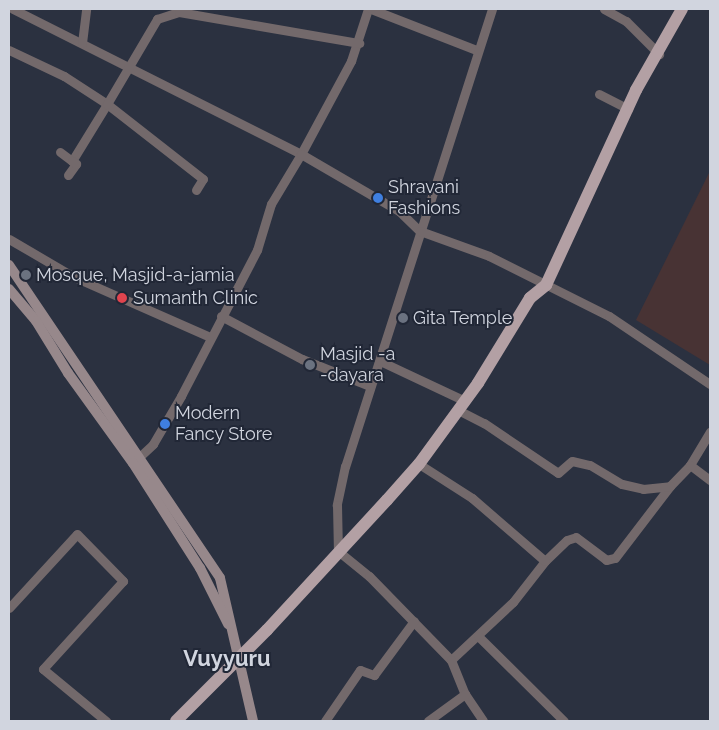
<!DOCTYPE html>
<style>
body{margin:0}
#map{position:relative;width:719px;height:730px;overflow:hidden;background:#2b3140;font-family:Raleway,sans-serif}
div>[style]{position:absolute}
.education>*{inset:0;background:#483334}
.street>*{height:9px;margin:-4.5px;padding:0 4.5px;transform-origin:4.5px;border-radius:4.5px;background:#73696b}
.secondary>*{height:10px;margin:-5px;padding:0 5px;transform-origin:5px;border-radius:5px;background:#97888b}
.primary>*{height:12px;margin:-6px;padding:0 6px;transform-origin:6px;border-radius:6px;background:#b3a0a4}
.dots>*{width:14px;height:14px;translate:-50% -50%;box-sizing:border-box;border:2px solid #212736;border-radius:50%}
span{translate:-50% -50%;white-space:nowrap;text-align:center;line-height:1.15;-webkit-text-stroke:4px #212736;paint-order:stroke}
.poi-label{font-size:18px;color:#d1d5df}
.left{translate:0 -50%;text-align:left}
.district-label{font-size:22px;color:#d1d5df;font-weight:700}
.frame{position:absolute;inset:0;border:10px solid #d1d5df;pointer-events:none}
</style>
<div id="map">
<div class="education">
<div style="clip-path:polygon(710px 171px,710px 365px,636px 320px)"></div>
</div>
<div class="street">
<div style="left:13px;top:9px;width:322px;rotate:26.7deg"></div>
<div style="left:301px;top:154px;width:106px;rotate:-61.7deg"></div>
<div style="left:351px;top:61px;width:55px;rotate:-71.9deg"></div>
<div style="left:371px;top:9px;width:113px;rotate:21.3deg"></div>
<div style="left:492px;top:9px;width:480px;rotate:107.8deg"></div>
<div style="left:345px;top:466px;width:40px;rotate:102deg"></div>
<div style="left:337px;top:505px;width:46px;rotate:88.8deg"></div>
<div style="left:338px;top:551px;width:40px;rotate:39deg"></div>
<div style="left:369px;top:576px;width:117px;rotate:45.7deg"></div>
<div style="left:451px;top:660px;width:85px;rotate:-43.1deg"></div>
<div style="left:513px;top:602px;width:52px;rotate:-52deg"></div>
<div style="left:545px;top:561px;width:30px;rotate:-44deg"></div>
<div style="left:567px;top:540px;width:9px;rotate:-18deg"></div>
<div style="left:576px;top:537px;width:38px;rotate:37deg"></div>
<div style="left:606px;top:560px;width:9px;rotate:-13deg"></div>
<div style="left:615px;top:558px;width:91px;rotate:-52.6deg"></div>
<div style="left:670px;top:486px;width:29px;rotate:-46deg"></div>
<div style="left:690px;top:465px;width:39px;rotate:-59deg"></div>
<div style="left:604px;top:9px;width:25px;rotate:29deg"></div>
<div style="left:626px;top:21px;width:47px;rotate:45deg"></div>
<div style="left:82px;top:43px;width:34px;rotate:-83deg"></div>
<div style="left:9px;top:50px;width:61px;rotate:25.3deg"></div>
<div style="left:64px;top:76px;width:51px;rotate:33.1deg"></div>
<div style="left:107px;top:104px;width:67px;rotate:121.6deg"></div>
<div style="left:72px;top:161px;width:15px;rotate:-143deg"></div>
<div style="left:599px;top:94px;width:33px;rotate:27deg"></div>
<div style="left:68px;top:175px;width:14px;rotate:-54deg"></div>
<div style="left:76px;top:164px;width:5px;rotate:-143deg"></div>
<div style="left:196px;top:190px;width:13px;rotate:-58deg"></div>
<div style="left:203px;top:179px;width:122px;rotate:-142deg"></div>
<div style="left:107px;top:104px;width:99px;rotate:-59.5deg"></div>
<div style="left:157px;top:19px;width:23px;rotate:-18deg"></div>
<div style="left:179px;top:12px;width:183px;rotate:9.8deg"></div>
<div style="left:9px;top:239px;width:75px;rotate:30.3deg"></div>
<div style="left:74px;top:277px;width:149px;rotate:23.8deg"></div>
<div style="left:221px;top:316px;width:92px;rotate:28deg"></div>
<div style="left:302px;top:359px;width:73px;rotate:21.7deg"></div>
<div style="left:380px;top:361px;width:92px;rotate:25.2deg"></div>
<div style="left:458px;top:410px;width:29px;rotate:27deg"></div>
<div style="left:484px;top:423px;width:89px;rotate:34deg"></div>
<div style="left:558px;top:473px;width:18px;rotate:-41deg"></div>
<div style="left:572px;top:461px;width:18px;rotate:13deg"></div>
<div style="left:590px;top:465px;width:37px;rotate:31deg"></div>
<div style="left:622px;top:484px;width:22px;rotate:13deg"></div>
<div style="left:643px;top:489px;width:27px;rotate:-6deg"></div>
<div style="left:135px;top:461px;width:25px;rotate:-43deg"></div>
<div style="left:153px;top:444px;width:56px;rotate:-59.7deg"></div>
<div style="left:181px;top:396px;width:165px;rotate:-62.5deg"></div>
<div style="left:257px;top:250px;width:48px;rotate:-73.1deg"></div>
<div style="left:271px;top:204px;width:58px;rotate:-59deg"></div>
<div style="left:301px;top:154px;width:113px;rotate:30.2deg"></div>
<div style="left:399px;top:211px;width:29px;rotate:44deg"></div>
<div style="left:420px;top:231px;width:73px;rotate:19.9deg"></div>
<div style="left:489px;top:256px;width:134px;rotate:26.6deg"></div>
<div style="left:609px;top:316px;width:122px;rotate:34deg"></div>
<div style="left:419px;top:464px;width:63px;rotate:32.7deg"></div>
<div style="left:472px;top:498px;width:96px;rotate:40.8deg"></div>
<div style="left:690px;top:465px;width:25px;rotate:37deg"></div>
<div style="left:9px;top:608px;width:100px;rotate:-47.4deg"></div>
<div style="left:77px;top:534px;width:66px;rotate:45.6deg"></div>
<div style="left:123px;top:581px;width:119px;rotate:132.3deg"></div>
<div style="left:43px;top:669px;width:82px;rotate:39.5deg"></div>
<div style="left:478px;top:636px;width:121px;rotate:44.7deg"></div>
<div style="left:451px;top:660px;width:37px;rotate:68deg"></div>
<div style="left:465px;top:694px;width:32px;rotate:56deg"></div>
<div style="left:325px;top:721px;width:62px;rotate:-55.5deg"></div>
<div style="left:360px;top:670px;width:15px;rotate:20deg"></div>
<div style="left:374px;top:675px;width:67px;rotate:-53.5deg"></div>
<div style="left:428px;top:721px;width:46px;rotate:-36.1deg"></div>
</div>
<div class="secondary">
<div style="left:9px;top:265px;width:377px;rotate:56deg"></div>
<div style="left:220px;top:578px;width:147px;rotate:77deg"></div>
<div style="left:9px;top:289px;width:42px;rotate:49.8deg"></div>
<div style="left:36px;top:321px;width:61px;rotate:58.4deg"></div>
<div style="left:68px;top:373px;width:111px;rotate:54.2deg"></div>
<div style="left:133px;top:463px;width:125px;rotate:57.5deg"></div>
<div style="left:200px;top:568px;width:63px;rotate:63.4deg"></div>
</div>
<div class="primary">
<div style="left:176px;top:721px;width:129px;rotate:-45deg"></div>
<div style="left:267px;top:630px;width:177px;rotate:-47.3deg"></div>
<div style="left:387px;top:500px;width:48px;rotate:-48.4deg"></div>
<div style="left:419px;top:464px;width:100px;rotate:-53.9deg"></div>
<div style="left:478px;top:383px;width:100px;rotate:-58.5deg"></div>
<div style="left:530px;top:298px;width:21px;rotate:-39deg"></div>
<div style="left:546px;top:285px;width:215px;rotate:-65.2deg"></div>
<div style="left:636px;top:90px;width:93px;rotate:-60.4deg"></div>
</div>
<div class="dots">
<div style="left:378px;top:198px;background:#3f7fe0"></div>
<div style="left:26px;top:275px;background:#6b7280"></div>
<div style="left:122px;top:298px;background:#e0444e"></div>
<div style="left:403px;top:318px;background:#6b7280"></div>
<div style="left:310px;top:365px;background:#6b7280"></div>
<div style="left:165px;top:424px;background:#3f7fe0"></div>
</div>
<div class="poi-label">
<span class="left" style="left:388px;top:198px">Shravani<br>Fashions</span>
<span class="left" style="left:36px;top:275px">Mosque, Masjid-a-jamia</span>
<span class="left" style="left:133px;top:298px">Sumanth Clinic</span>
<span class="left" style="left:413px;top:318px">Gita Temple</span>
<span class="left" style="left:320px;top:365px">Masjid -a<br>-dayara</span>
<span class="left" style="left:175px;top:424px">Modern<br>Fancy Store</span>
</div>
<div class="district-label">
<span style="left:227px;top:659px">Vuyyuru</span>
</div>
<div class="frame"></div>
</div>
